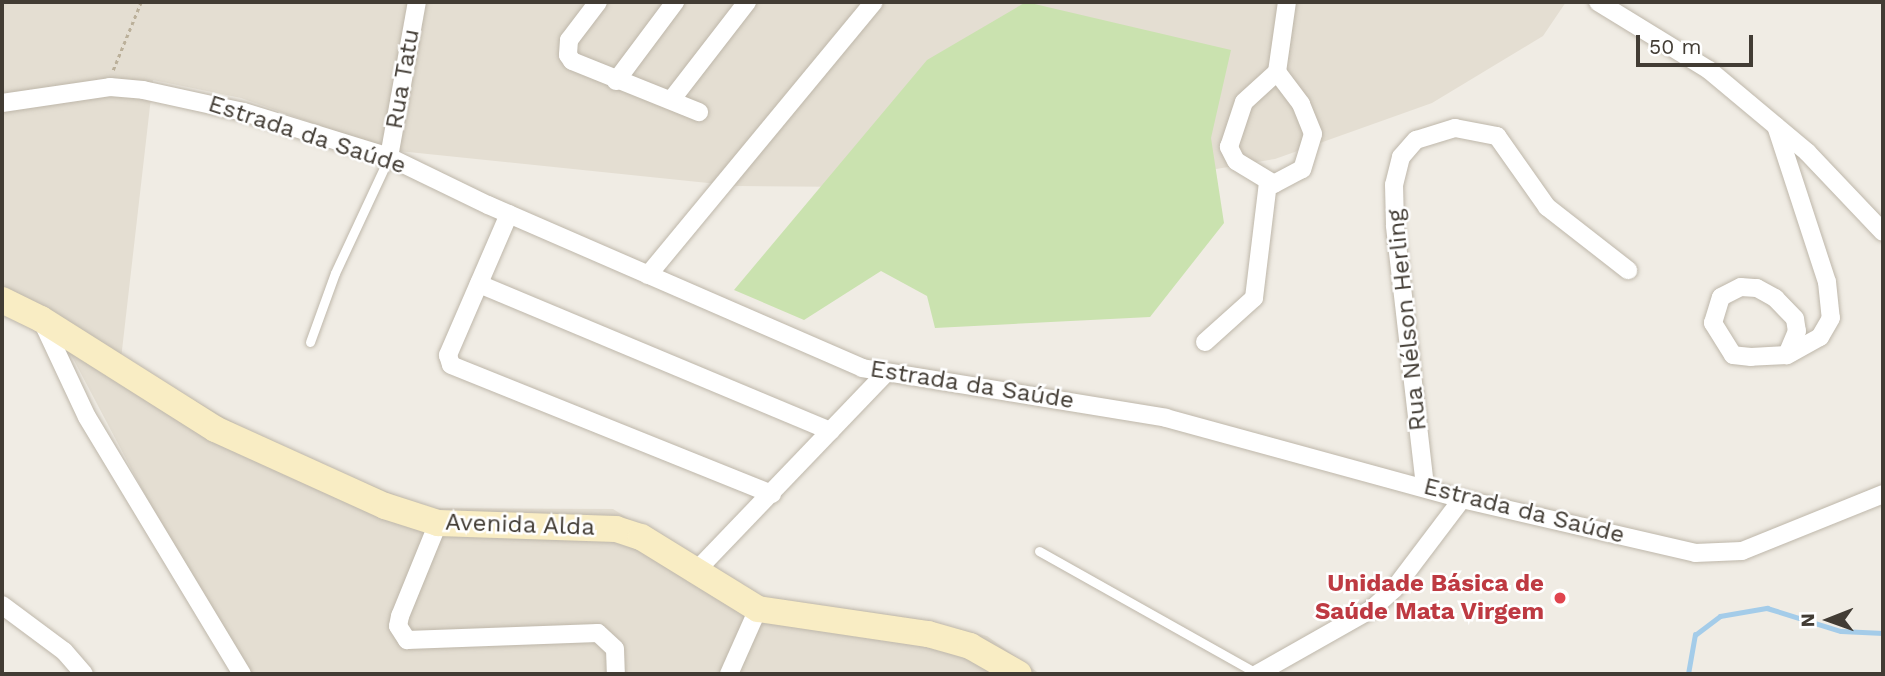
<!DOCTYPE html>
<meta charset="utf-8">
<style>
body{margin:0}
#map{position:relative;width:1885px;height:676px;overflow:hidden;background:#f0ece4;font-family:"Work Sans",sans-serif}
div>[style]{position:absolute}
.residential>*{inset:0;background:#e4ded2}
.green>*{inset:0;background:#cae2af}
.stream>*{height:4.5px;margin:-2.25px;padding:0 2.25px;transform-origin:2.25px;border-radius:2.25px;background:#a4cce9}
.path>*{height:2.5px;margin-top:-1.25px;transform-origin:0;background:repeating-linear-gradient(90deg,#bbb09a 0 3.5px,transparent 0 7px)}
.roads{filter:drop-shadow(0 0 2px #beb7aa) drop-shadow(0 0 2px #beb7aa)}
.lane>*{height:9px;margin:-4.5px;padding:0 4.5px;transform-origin:4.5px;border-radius:4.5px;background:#fff}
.street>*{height:18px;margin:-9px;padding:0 9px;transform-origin:9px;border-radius:9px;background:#fff}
.secondary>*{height:26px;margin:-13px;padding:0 13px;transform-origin:13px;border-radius:13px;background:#f9edc4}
.dots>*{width:19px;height:19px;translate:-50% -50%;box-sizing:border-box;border:4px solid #fff;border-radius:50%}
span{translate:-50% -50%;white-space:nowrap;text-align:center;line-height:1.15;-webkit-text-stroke:5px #fff;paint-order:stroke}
.street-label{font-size:24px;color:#423c34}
.health-label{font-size:24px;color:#be3a42;font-weight:700}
.right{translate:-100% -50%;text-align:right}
.frame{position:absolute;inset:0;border:4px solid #423c34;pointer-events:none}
.north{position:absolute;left:1794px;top:585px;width:70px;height:70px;-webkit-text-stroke:5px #fff;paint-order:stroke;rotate:269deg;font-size:19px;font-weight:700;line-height:28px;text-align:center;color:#423c34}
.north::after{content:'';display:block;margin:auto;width:24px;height:32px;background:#423c34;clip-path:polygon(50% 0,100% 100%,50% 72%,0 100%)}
.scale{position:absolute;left:1636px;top:35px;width:117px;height:32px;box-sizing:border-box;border:4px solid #423c34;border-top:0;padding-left:9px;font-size:21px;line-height:24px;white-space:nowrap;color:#423c34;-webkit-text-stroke:5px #fff;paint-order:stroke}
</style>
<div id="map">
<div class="residential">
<div style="clip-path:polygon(2px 2px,1566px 2px,1543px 36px,1432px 103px,1275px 159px,1099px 189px,737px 186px,389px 150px,241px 98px,153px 80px,121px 359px,281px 449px,428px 508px,613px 509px,751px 595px,913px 618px,987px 636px,1040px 674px,250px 674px,152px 508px,49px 313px,2px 287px)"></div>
</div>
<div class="green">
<div style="clip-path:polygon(1026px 2px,1231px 50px,1211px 138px,1224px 223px,1150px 317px,935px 328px,927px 296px,881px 271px,804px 320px,734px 290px,927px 60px)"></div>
</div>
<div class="stream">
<div style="left:1688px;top:674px;width:40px;rotate:-80deg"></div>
<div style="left:1695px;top:635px;width:31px;rotate:-37deg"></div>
<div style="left:1720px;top:616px;width:48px;rotate:-9.7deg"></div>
<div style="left:1767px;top:608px;width:77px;rotate:17.3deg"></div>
<div style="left:1841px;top:631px;width:42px;rotate:2.7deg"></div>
</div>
<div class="path">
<div style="left:113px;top:70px;width:74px;rotate:-67.6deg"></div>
</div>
<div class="roads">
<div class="lane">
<div style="left:310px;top:342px;width:73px;rotate:-70.1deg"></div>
<div style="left:335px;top:273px;width:128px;rotate:-65deg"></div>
<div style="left:1039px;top:551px;width:251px;rotate:29.3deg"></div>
</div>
<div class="street">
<div style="left:598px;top:2px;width:48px;rotate:127.3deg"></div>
<div style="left:569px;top:40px;width:15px;rotate:94deg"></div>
<div style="left:568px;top:55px;width:7px;rotate:56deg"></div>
<div style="left:572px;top:61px;width:137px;rotate:21.9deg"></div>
<div style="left:1598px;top:2px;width:130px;rotate:31.5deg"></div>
<div style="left:1709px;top:70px;width:128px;rotate:39.9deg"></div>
<div style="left:1807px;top:152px;width:110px;rotate:46.5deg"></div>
<div style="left:1277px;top:72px;width:40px;rotate:53deg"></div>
<div style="left:1301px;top:104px;width:32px;rotate:68deg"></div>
<div style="left:1313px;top:134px;width:37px;rotate:107deg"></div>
<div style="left:1302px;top:169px;width:32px;rotate:152deg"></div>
<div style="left:1274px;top:184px;width:44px;rotate:-148.8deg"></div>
<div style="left:1236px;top:161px;width:16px;rotate:-117deg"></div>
<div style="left:1229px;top:147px;width:47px;rotate:-71.6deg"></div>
<div style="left:1244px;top:102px;width:45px;rotate:-42.3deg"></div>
<div style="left:1277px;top:72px;width:71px;rotate:-81.9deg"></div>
<div style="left:616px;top:81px;width:99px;rotate:-53.2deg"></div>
<div style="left:672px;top:99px;width:123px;rotate:-52.3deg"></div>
<div style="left:2px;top:103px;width:109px;rotate:-8.4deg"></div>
<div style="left:110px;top:87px;width:33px;rotate:5deg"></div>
<div style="left:143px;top:90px;width:103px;rotate:12.3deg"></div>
<div style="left:244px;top:112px;width:152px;rotate:17.2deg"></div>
<div style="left:389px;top:157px;width:110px;rotate:25.9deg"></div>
<div style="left:488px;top:205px;width:408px;rotate:23.5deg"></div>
<div style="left:862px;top:368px;width:308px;rotate:9.3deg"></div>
<div style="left:1166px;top:418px;width:307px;rotate:15.3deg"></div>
<div style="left:1462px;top:499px;width:239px;rotate:13deg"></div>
<div style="left:1695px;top:553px;width:47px;rotate:-2.4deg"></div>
<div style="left:1742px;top:551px;width:152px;rotate:-22deg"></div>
<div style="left:1776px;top:126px;width:164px;rotate:71.9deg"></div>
<div style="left:1827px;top:282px;width:36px;rotate:84deg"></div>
<div style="left:1831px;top:318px;width:22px;rotate:120deg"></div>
<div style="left:1820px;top:337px;width:38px;rotate:151deg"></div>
<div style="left:1787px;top:355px;width:36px;rotate:177deg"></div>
<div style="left:1751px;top:357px;width:18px;rotate:-174deg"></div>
<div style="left:1733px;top:355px;width:38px;rotate:-122deg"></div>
<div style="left:1713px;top:323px;width:27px;rotate:-73deg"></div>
<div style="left:1721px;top:297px;width:22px;rotate:-27deg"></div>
<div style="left:1741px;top:287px;width:16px;rotate:4deg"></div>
<div style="left:1757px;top:288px;width:21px;rotate:29deg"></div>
<div style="left:1775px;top:298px;width:29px;rotate:46deg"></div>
<div style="left:1795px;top:319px;width:12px;rotate:81deg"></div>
<div style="left:1797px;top:331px;width:26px;rotate:113deg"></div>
<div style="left:389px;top:157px;width:158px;rotate:-79.8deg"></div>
<div style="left:509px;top:214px;width:154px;rotate:113.4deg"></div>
<div style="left:448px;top:355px;width:10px;rotate:73deg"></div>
<div style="left:451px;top:365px;width:346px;rotate:21.9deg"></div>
<div style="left:648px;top:275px;width:354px;rotate:-50.4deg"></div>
<div style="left:479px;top:284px;width:381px;rotate:22.7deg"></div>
<div style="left:41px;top:319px;width:108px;rotate:64.9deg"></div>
<div style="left:87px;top:417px;width:300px;rotate:58.9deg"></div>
<div style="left:1205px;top:342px;width:66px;rotate:-41.9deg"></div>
<div style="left:1254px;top:298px;width:117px;rotate:-83.1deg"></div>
<div style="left:1425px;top:486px;width:263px;rotate:-96.6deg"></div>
<div style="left:1395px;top:225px;width:40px;rotate:-91.4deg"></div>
<div style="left:1394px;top:185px;width:29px;rotate:-76deg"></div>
<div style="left:1401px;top:157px;width:23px;rotate:-49deg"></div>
<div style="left:1416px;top:140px;width:41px;rotate:-17.1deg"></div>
<div style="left:1455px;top:128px;width:43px;rotate:10.8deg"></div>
<div style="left:1497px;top:136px;width:87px;rotate:54.8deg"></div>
<div style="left:1547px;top:207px;width:103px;rotate:37.9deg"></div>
<div style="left:438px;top:523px;width:100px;rotate:112.2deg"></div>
<div style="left:400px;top:616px;width:10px;rotate:101deg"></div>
<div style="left:398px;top:626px;width:17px;rotate:57deg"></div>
<div style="left:407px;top:640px;width:191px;rotate:-2.1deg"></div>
<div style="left:598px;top:633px;width:23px;rotate:43deg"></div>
<div style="left:615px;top:649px;width:25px;rotate:88deg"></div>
<div style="left:696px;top:571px;width:273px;rotate:-46.2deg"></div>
<div style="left:2px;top:605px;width:77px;rotate:36.6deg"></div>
<div style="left:64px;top:651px;width:30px;rotate:49deg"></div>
<div style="left:729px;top:674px;width:71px;rotate:-66deg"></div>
<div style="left:1257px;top:674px;width:132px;rotate:-29.5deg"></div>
<div style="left:1372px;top:609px;width:30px;rotate:-42deg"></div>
<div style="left:1394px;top:589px;width:113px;rotate:-52.9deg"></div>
</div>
<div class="secondary">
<div style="left:2px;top:300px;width:43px;rotate:26deg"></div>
<div style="left:41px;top:319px;width:206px;rotate:32.3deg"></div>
<div style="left:215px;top:429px;width:187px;rotate:24.4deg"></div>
<div style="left:385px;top:506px;width:56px;rotate:17.8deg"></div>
<div style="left:438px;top:523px;width:178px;rotate:1.9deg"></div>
<div style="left:616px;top:529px;width:26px;rotate:18deg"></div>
<div style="left:641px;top:537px;width:137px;rotate:31.6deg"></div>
<div style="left:758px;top:609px;width:172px;rotate:8.4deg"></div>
<div style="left:928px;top:634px;width:44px;rotate:15.9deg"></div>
<div style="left:970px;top:646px;width:56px;rotate:29.7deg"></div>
</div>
</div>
<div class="dots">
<div style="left:1560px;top:598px;background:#e0444e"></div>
</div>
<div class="street-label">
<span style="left:403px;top:79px;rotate:-80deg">Rua Tatu</span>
<span style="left:307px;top:135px;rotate:18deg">Estrada da Saúde</span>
<span style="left:1407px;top:320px;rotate:-96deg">Rua Nélson Herling</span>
<span style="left:972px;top:385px;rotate:9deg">Estrada da Saúde</span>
<span style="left:1524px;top:511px;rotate:14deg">Estrada da Saúde</span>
<span style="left:520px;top:525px;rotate:2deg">Avenida Alda</span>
</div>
<div class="health-label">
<span class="right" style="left:1544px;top:598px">Unidade Básica de<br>Saúde Mata Virgem</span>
</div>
<div class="frame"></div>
<div class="north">N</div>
<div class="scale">50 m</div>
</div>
